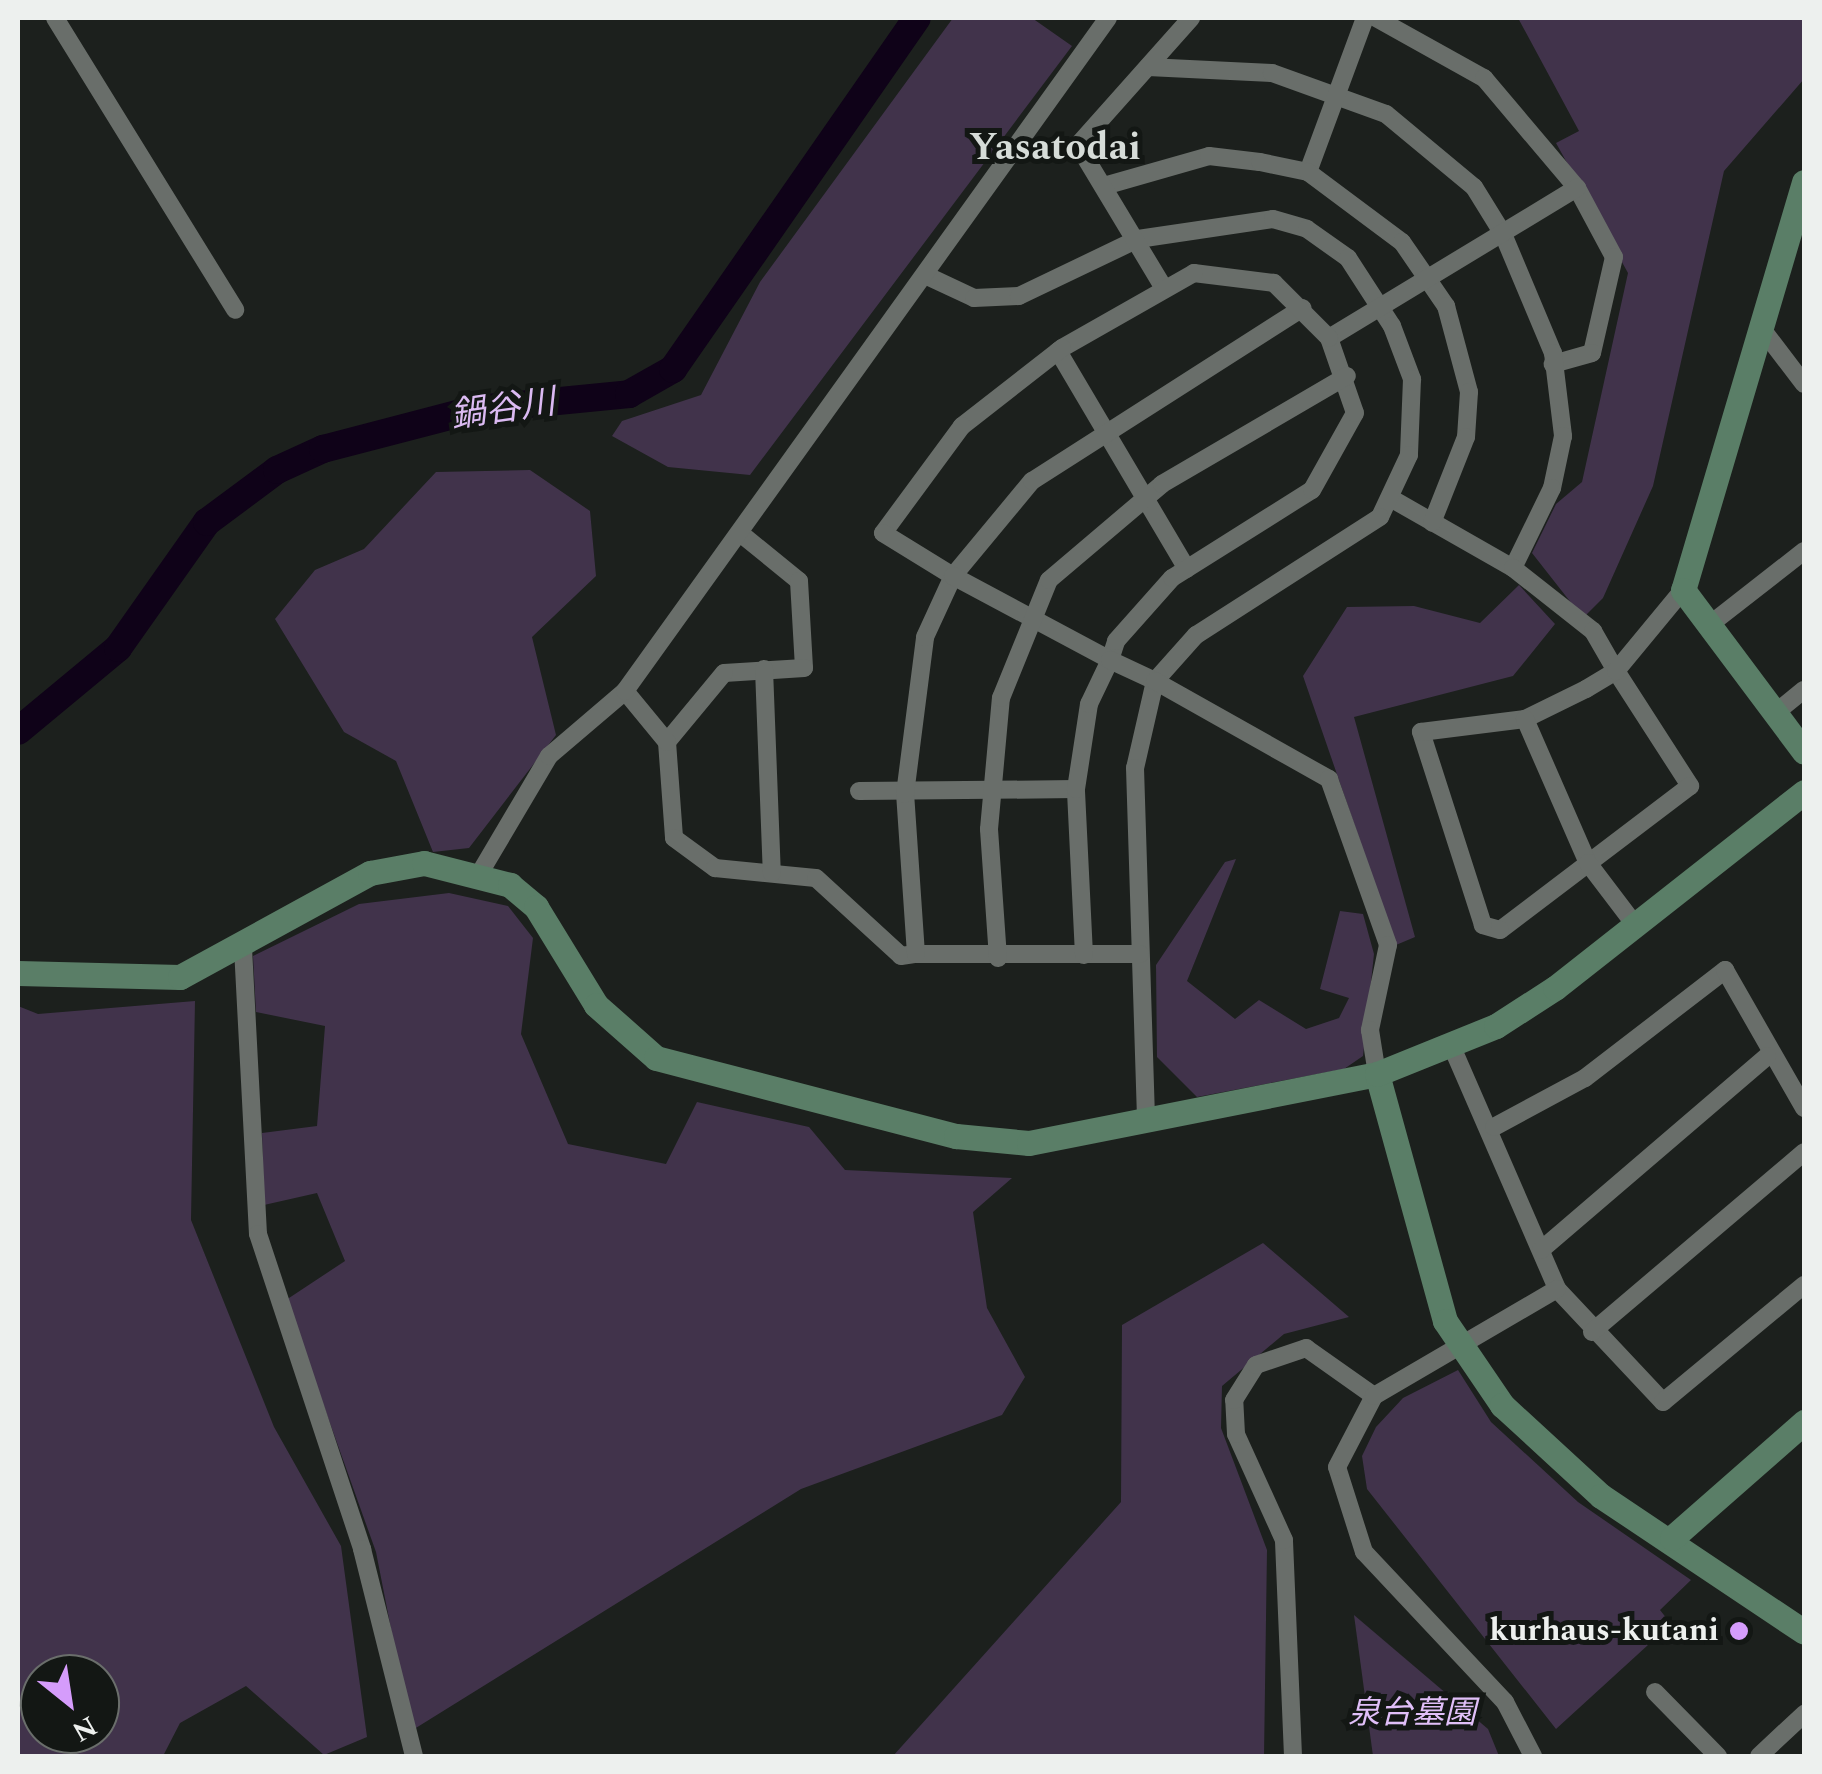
<!DOCTYPE html>
<meta charset="utf-8">
<style>
body{margin:0}
#map{position:relative;width:1822px;height:1774px;overflow:hidden;background:#1c201d;font-family:Spectral,"Noto Sans JP",serif}
div>[style]{position:absolute}
.green>*{inset:0;background:#41334b}
.river>*{height:28px;margin:-14px;padding:0 14px;transform-origin:14px;border-radius:14px;background:#0f0218}
.street>*{height:18px;margin:-9px;padding:0 9px;transform-origin:9px;border-radius:9px;background:#696e6a}
.secondary>*{height:25px;margin:-12.5px;padding:0 12.5px;transform-origin:12.5px;border-radius:12.5px;background:#5a7e67}
.dots>*{width:28px;height:28px;translate:-50% -50%;box-sizing:border-box;border:5px solid #131714;border-radius:50%}
span{translate:-50% -50%;white-space:nowrap;text-align:center;line-height:1.15;-webkit-text-stroke:10px #131714;paint-order:stroke}
.poi-label{font-size:32px;color:#edf0ee;font-weight:700}
.right{translate:-100% -50%;text-align:right}
.park-label{font-size:32px;color:#e0bff8;font-style:italic}
.water-label{font-size:35px;color:#dbbaf2;font-style:italic}
.quarter-label{font-size:38px;color:#d6dcd8;font-weight:700}
.frame{position:absolute;inset:0;border:20px solid #edf0ee;pointer-events:none}
.north{position:absolute;left:20px;top:1654px;width:100px;height:100px;box-sizing:border-box;background:#131714;border:2px solid #6a6e6b;border-radius:50%;rotate:150deg;font-size:28px;font-weight:700;line-height:40px;text-align:center;color:#edf0ee}
.north::after{content:'';display:block;margin:auto;width:35px;height:45px;background:#d59cfb;clip-path:polygon(50% 0,100% 100%,50% 72%,0 100%)}
</style>
<div id="map">
<div class="green">
<div style="clip-path:polygon(953px 18px,1032px 18px,1072px 46px,750px 475px,668px 467px,612px 436px,622px 421px,701px 395px,760px 282px)"></div>
<div style="clip-path:polygon(1518px 18px,1804px 18px,1804px 79px,1724px 171px,1653px 486px,1603px 598px,1583px 618px,1532px 553px,1556px 504px,1582px 482px,1628px 273px,1556px 143px,1579px 131px)"></div>
<div style="clip-path:polygon(530px 470px,590px 511px,596px 576px,532px 637px,556px 735px,469px 848px,433px 852px,396px 761px,344px 732px,275px 619px,315px 570px,364px 549px,436px 472px)"></div>
<div style="clip-path:polygon(1519px 585px,1555px 624px,1513px 676px,1354px 717px,1415px 937px,1396px 945px,1303px 676px,1347px 607px,1414px 606px,1480px 623px)"></div>
<div style="clip-path:polygon(1236px 859px,1187px 981px,1235px 1019px,1259px 1000px,1306px 1029px,1339px 1018px,1349px 998px,1320px 989px,1340px 911px,1363px 914px,1374px 954px,1363px 1056px,1344px 1069px,1197px 1097px,1157px 1057px,1156px 965px,1225px 862px)"></div>
<div style="clip-path:polygon(449px 893px,508px 906px,533px 938px,521px 1034px,568px 1144px,666px 1164px,697px 1102px,809px 1127px,845px 1170px,1012px 1178px,973px 1212px,987px 1308px,1025px 1377px,1002px 1415px,801px 1489px,411px 1731px,376px 1552px,286px 1300px,345px 1261px,317px 1193px,264px 1205px,262px 1133px,317px 1126px,325px 1026px,256px 1012px,253px 956px,359px 904px)"></div>
<div style="clip-path:polygon(evenodd,195px 1001px,191px 1220px,274px 1427px,341px 1546px,367px 1737px,324px 1755px,246px 1686px,180px 1723px,163px 1756px,18px 1756px,18px 1006px,38px 1014px,195px 1001px,100px 1674px,100px 1734px,40px 1734px,40px 1674px,100px 1674px)"></div>
<div style="clip-path:polygon(1263px 1243px,1349px 1317px,1284px 1334px,1222px 1386px,1221px 1428px,1267px 1550px,1264px 1756px,893px 1756px,1121px 1502px,1122px 1325px)"></div>
<div style="clip-path:polygon(1458px 1370px,1491px 1422px,1578px 1502px,1691px 1580px,1660px 1610px,1671px 1624px,1556px 1729px,1367px 1489px,1362px 1456px,1376px 1427px,1403px 1398px)"></div>
<div style="clip-path:polygon(1354px 1615px,1488px 1729px,1499px 1756px,1373px 1756px)"></div>
</div>
<div class="river">
<div style="left:18px;top:731px;width:130px;rotate:-39.7deg"></div>
<div style="left:118px;top:648px;width:154px;rotate:-54.8deg"></div>
<div style="left:207px;top:522px;width:87px;rotate:-36.6deg"></div>
<div style="left:277px;top:470px;width:51px;rotate:-24.5deg"></div>
<div style="left:323px;top:449px;width:159px;rotate:-14.6deg"></div>
<div style="left:477px;top:409px;width:153px;rotate:-5.6deg"></div>
<div style="left:629px;top:394px;width:51px;rotate:-29.6deg"></div>
<div style="left:673px;top:369px;width:427px;rotate:-55.2deg"></div>
</div>
<div class="street">
<div style="left:55px;top:18px;width:343px;rotate:58.3deg"></div>
<div style="left:1376px;top:18px;width:124px;rotate:29.1deg"></div>
<div style="left:1484px;top:78px;width:144px;rotate:49.8deg"></div>
<div style="left:1577px;top:188px;width:78px;rotate:61.8deg"></div>
<div style="left:1614px;top:257px;width:98px;rotate:102.9deg"></div>
<div style="left:1592px;top:353px;width:41px;rotate:164.2deg"></div>
<div style="left:1148px;top:67px;width:124px;rotate:2.8deg"></div>
<div style="left:1272px;top:73px;width:121px;rotate:19.8deg"></div>
<div style="left:1386px;top:114px;width:114px;rotate:39.7deg"></div>
<div style="left:1474px;top:187px;width:55px;rotate:58.3deg"></div>
<div style="left:1503px;top:234px;width:129px;rotate:67.2deg"></div>
<div style="left:1553px;top:353px;width:84px;rotate:83.1deg"></div>
<div style="left:1563px;top:436px;width:53px;rotate:101.9deg"></div>
<div style="left:1552px;top:488px;width:89px;rotate:116deg"></div>
<div style="left:1513px;top:568px;width:139px;rotate:-150.3deg"></div>
<div style="left:1308px;top:172px;width:164px;rotate:-69.7deg"></div>
<div style="left:1104px;top:186px;width:109px;rotate:-15.9deg"></div>
<div style="left:1209px;top:156px;width:51px;rotate:6.7deg"></div>
<div style="left:1260px;top:162px;width:49px;rotate:11.8deg"></div>
<div style="left:1308px;top:172px;width:117px;rotate:36.7deg"></div>
<div style="left:1402px;top:242px;width:78px;rotate:55.5deg"></div>
<div style="left:1446px;top:306px;width:89px;rotate:75deg"></div>
<div style="left:1469px;top:392px;width:45px;rotate:93.8deg"></div>
<div style="left:1466px;top:437px;width:92px;rotate:111.6deg"></div>
<div style="left:925px;top:275px;width:54px;rotate:25.1deg"></div>
<div style="left:974px;top:298px;width:45px;rotate:-2.5deg"></div>
<div style="left:1019px;top:296px;width:132px;rotate:-25.6deg"></div>
<div style="left:1138px;top:239px;width:136px;rotate:-8.4deg"></div>
<div style="left:1273px;top:219px;width:35px;rotate:16deg"></div>
<div style="left:1307px;top:229px;width:50px;rotate:35.3deg"></div>
<div style="left:1348px;top:258px;width:81px;rotate:57.1deg"></div>
<div style="left:1392px;top:326px;width:57px;rotate:69.3deg"></div>
<div style="left:1412px;top:379px;width:76px;rotate:92.3deg"></div>
<div style="left:1409px;top:455px;width:68px;rotate:115.1deg"></div>
<div style="left:1380px;top:517px;width:219px;rotate:147.3deg"></div>
<div style="left:1196px;top:635px;width:62px;rotate:131.7deg"></div>
<div style="left:1155px;top:681px;width:89px;rotate:102.9deg"></div>
<div style="left:1135px;top:768px;width:351px;rotate:88.2deg"></div>
<div style="left:1162px;top:285px;width:163px;rotate:-121deg"></div>
<div style="left:1078px;top:145px;width:170px;rotate:-48.3deg"></div>
<div style="left:1759px;top:325px;width:74px;rotate:52.7deg"></div>
<div style="left:1329px;top:338px;width:290px;rotate:-31.2deg"></div>
<div style="left:1058px;top:351px;width:253px;rotate:59.4deg"></div>
<div style="left:740px;top:533px;width:76px;rotate:39.1deg"></div>
<div style="left:799px;top:581px;width:87px;rotate:86.7deg"></div>
<div style="left:804px;top:668px;width:80px;rotate:176.4deg"></div>
<div style="left:724px;top:673px;width:89px;rotate:129.6deg"></div>
<div style="left:667px;top:742px;width:96px;rotate:85.8deg"></div>
<div style="left:674px;top:838px;width:51px;rotate:36.2deg"></div>
<div style="left:715px;top:868px;width:101px;rotate:5.7deg"></div>
<div style="left:816px;top:878px;width:115px;rotate:42.5deg"></div>
<div style="left:901px;top:956px;width:15px;rotate:-8deg"></div>
<div style="left:1513px;top:568px;width:102px;rotate:38.2deg"></div>
<div style="left:1593px;top:631px;width:46px;rotate:60.1deg"></div>
<div style="left:1616px;top:671px;width:137px;rotate:57.2deg"></div>
<div style="left:1690px;top:786px;width:238px;rotate:142.8deg"></div>
<div style="left:1500px;top:930px;width:18px;rotate:-164deg"></div>
<div style="left:1483px;top:925px;width:203px;rotate:-107.8deg"></div>
<div style="left:1421px;top:732px;width:105px;rotate:-7.1deg"></div>
<div style="left:1525px;top:719px;width:68px;rotate:-26.2deg"></div>
<div style="left:1586px;top:689px;width:35px;rotate:-31deg"></div>
<div style="left:1616px;top:671px;width:105px;rotate:-50.4deg"></div>
<div style="left:1708px;top:626px;width:122px;rotate:-38deg"></div>
<div style="left:764px;top:669px;width:204px;rotate:87.8deg"></div>
<div style="left:625px;top:691px;width:66px;rotate:50.5deg"></div>
<div style="left:1774px;top:714px;width:38px;rotate:-39deg"></div>
<div style="left:1525px;top:719px;width:157px;rotate:66.4deg"></div>
<div style="left:1588px;top:863px;width:78px;rotate:52.8deg"></div>
<div style="left:859px;top:791px;width:217px;rotate:-0.5deg"></div>
<div style="left:481px;top:871px;width:134px;rotate:-59.4deg"></div>
<div style="left:549px;top:756px;width:100px;rotate:-40.5deg"></div>
<div style="left:625px;top:691px;width:828px;rotate:-54.33deg"></div>
<div style="left:243px;top:948px;width:286px;rotate:87deg"></div>
<div style="left:258px;top:1234px;width:332px;rotate:71.7deg"></div>
<div style="left:362px;top:1549px;width:213px;rotate:75.9deg"></div>
<div style="left:1140px;top:954px;width:224px;rotate:180deg"></div>
<div style="left:916px;top:954px;width:160px;rotate:-93.9deg"></div>
<div style="left:905px;top:794px;width:158px;rotate:-82.7deg"></div>
<div style="left:925px;top:637px;width:67px;rotate:-65.3deg"></div>
<div style="left:953px;top:576px;width:124px;rotate:-50.3deg"></div>
<div style="left:1032px;top:481px;width:321px;rotate:-32.6deg"></div>
<div style="left:1084px;top:955px;width:166px;rotate:-92.8deg"></div>
<div style="left:1076px;top:789px;width:86px;rotate:-81.3deg"></div>
<div style="left:1089px;top:704px;width:49px;rotate:-64.5deg"></div>
<div style="left:1110px;top:660px;width:20px;rotate:-72deg"></div>
<div style="left:1116px;top:641px;width:84px;rotate:-48.4deg"></div>
<div style="left:1172px;top:578px;width:165px;rotate:-32.2deg"></div>
<div style="left:1312px;top:490px;width:88px;rotate:-60.8deg"></div>
<div style="left:1355px;top:413px;width:79px;rotate:-109.1deg"></div>
<div style="left:1329px;top:338px;width:78px;rotate:-135deg"></div>
<div style="left:1274px;top:283px;width:81px;rotate:-172.9deg"></div>
<div style="left:1194px;top:273px;width:152px;rotate:150.4deg"></div>
<div style="left:1062px;top:348px;width:127px;rotate:142deg"></div>
<div style="left:962px;top:426px;width:133px;rotate:126.4deg"></div>
<div style="left:883px;top:533px;width:82px;rotate:31.6deg"></div>
<div style="left:953px;top:576px;width:178px;rotate:28.1deg"></div>
<div style="left:1110px;top:660px;width:50px;rotate:25deg"></div>
<div style="left:1155px;top:681px;width:200px;rotate:29.4deg"></div>
<div style="left:1329px;top:779px;width:176px;rotate:70.4deg"></div>
<div style="left:1388px;top:945px;width:87px;rotate:102deg"></div>
<div style="left:1370px;top:1030px;width:45px;rotate:81deg"></div>
<div style="left:998px;top:958px;width:129px;rotate:-94deg"></div>
<div style="left:989px;top:829px;width:132px;rotate:-84.8deg"></div>
<div style="left:1001px;top:698px;width:127px;rotate:-67.9deg"></div>
<div style="left:1049px;top:580px;width:148px;rotate:-40.3deg"></div>
<div style="left:1162px;top:484px;width:214px;rotate:-30.3deg"></div>
<div style="left:1452px;top:1047px;width:264px;rotate:66.5deg"></div>
<div style="left:1557px;top:1289px;width:155px;rotate:46.8deg"></div>
<div style="left:1663px;top:1402px;width:183px;rotate:-39.7deg"></div>
<div style="left:1494px;top:1127px;width:103px;rotate:-28.3deg"></div>
<div style="left:1585px;top:1078px;width:177px;rotate:-37.6deg"></div>
<div style="left:1725px;top:970px;width:159px;rotate:60.2deg"></div>
<div style="left:1541px;top:1250px;width:298px;rotate:-40.6deg"></div>
<div style="left:1592px;top:1332px;width:278px;rotate:-40.3deg"></div>
<div style="left:1655px;top:1692px;width:90px;rotate:45.5deg"></div>
<div style="left:1293px;top:1756px;width:216px;rotate:-92.4deg"></div>
<div style="left:1284px;top:1540px;width:116px;rotate:-114.4deg"></div>
<div style="left:1236px;top:1434px;width:34px;rotate:-93deg"></div>
<div style="left:1234px;top:1400px;width:41px;rotate:-57.8deg"></div>
<div style="left:1256px;top:1365px;width:53px;rotate:-18.8deg"></div>
<div style="left:1306px;top:1348px;width:83px;rotate:35.2deg"></div>
<div style="left:1533px;top:1756px;width:61px;rotate:-117.4deg"></div>
<div style="left:1505px;top:1702px;width:206px;rotate:-133.2deg"></div>
<div style="left:1364px;top:1552px;width:89px;rotate:-107.6deg"></div>
<div style="left:1337px;top:1467px;width:80px;rotate:-62.5deg"></div>
<div style="left:1374px;top:1396px;width:212px;rotate:-30.3deg"></div>
<div style="left:1759px;top:1756px;width:62px;rotate:-43deg"></div>
</div>
<div class="secondary">
<div style="left:1804px;top:182px;width:426px;rotate:106.5deg"></div>
<div style="left:1683px;top:590px;width:202px;rotate:53.2deg"></div>
<div style="left:18px;top:973px;width:162px;rotate:1.4deg"></div>
<div style="left:180px;top:977px;width:217px;rotate:-28.7deg"></div>
<div style="left:370px;top:873px;width:55px;rotate:-10.5deg"></div>
<div style="left:424px;top:863px;width:89px;rotate:14.3deg"></div>
<div style="left:510px;top:885px;width:34px;rotate:40deg"></div>
<div style="left:536px;top:907px;width:115px;rotate:58.5deg"></div>
<div style="left:596px;top:1005px;width:80px;rotate:41.5deg"></div>
<div style="left:656px;top:1058px;width:310px;rotate:14.6deg"></div>
<div style="left:956px;top:1136px;width:73px;rotate:5.5deg"></div>
<div style="left:1029px;top:1143px;width:355px;rotate:-11.2deg"></div>
<div style="left:1377px;top:1074px;width:256px;rotate:74.6deg"></div>
<div style="left:1445px;top:1321px;width:102px;rotate:55.8deg"></div>
<div style="left:1502px;top:1405px;width:134px;rotate:42.6deg"></div>
<div style="left:1601px;top:1496px;width:244px;rotate:33.8deg"></div>
<div style="left:1377px;top:1074px;width:128px;rotate:-22deg"></div>
<div style="left:1496px;top:1026px;width:70px;rotate:-32.8deg"></div>
<div style="left:1555px;top:988px;width:317px;rotate:-38.2deg"></div>
<div style="left:1672px;top:1538px;width:176px;rotate:-41.3deg"></div>
</div>
<div class="dots">
<div style="left:1739px;top:1631px;background:#d59cfb"></div>
</div>
<div class="poi-label">
<span class="right" style="left:1719px;top:1631px">kurhaus-kutani</span>
</div>
<div class="park-label">
<span style="left:1412px;top:1714px">泉台墓園</span>
</div>
<div class="water-label">
<span style="left:503px;top:410px;rotate:-8deg">鍋谷川</span>
</div>
<div class="quarter-label">
<span style="left:1055px;top:149px">Yasatodai</span>
</div>
<div class="frame"></div>
<div class="north">N</div>
</div>
